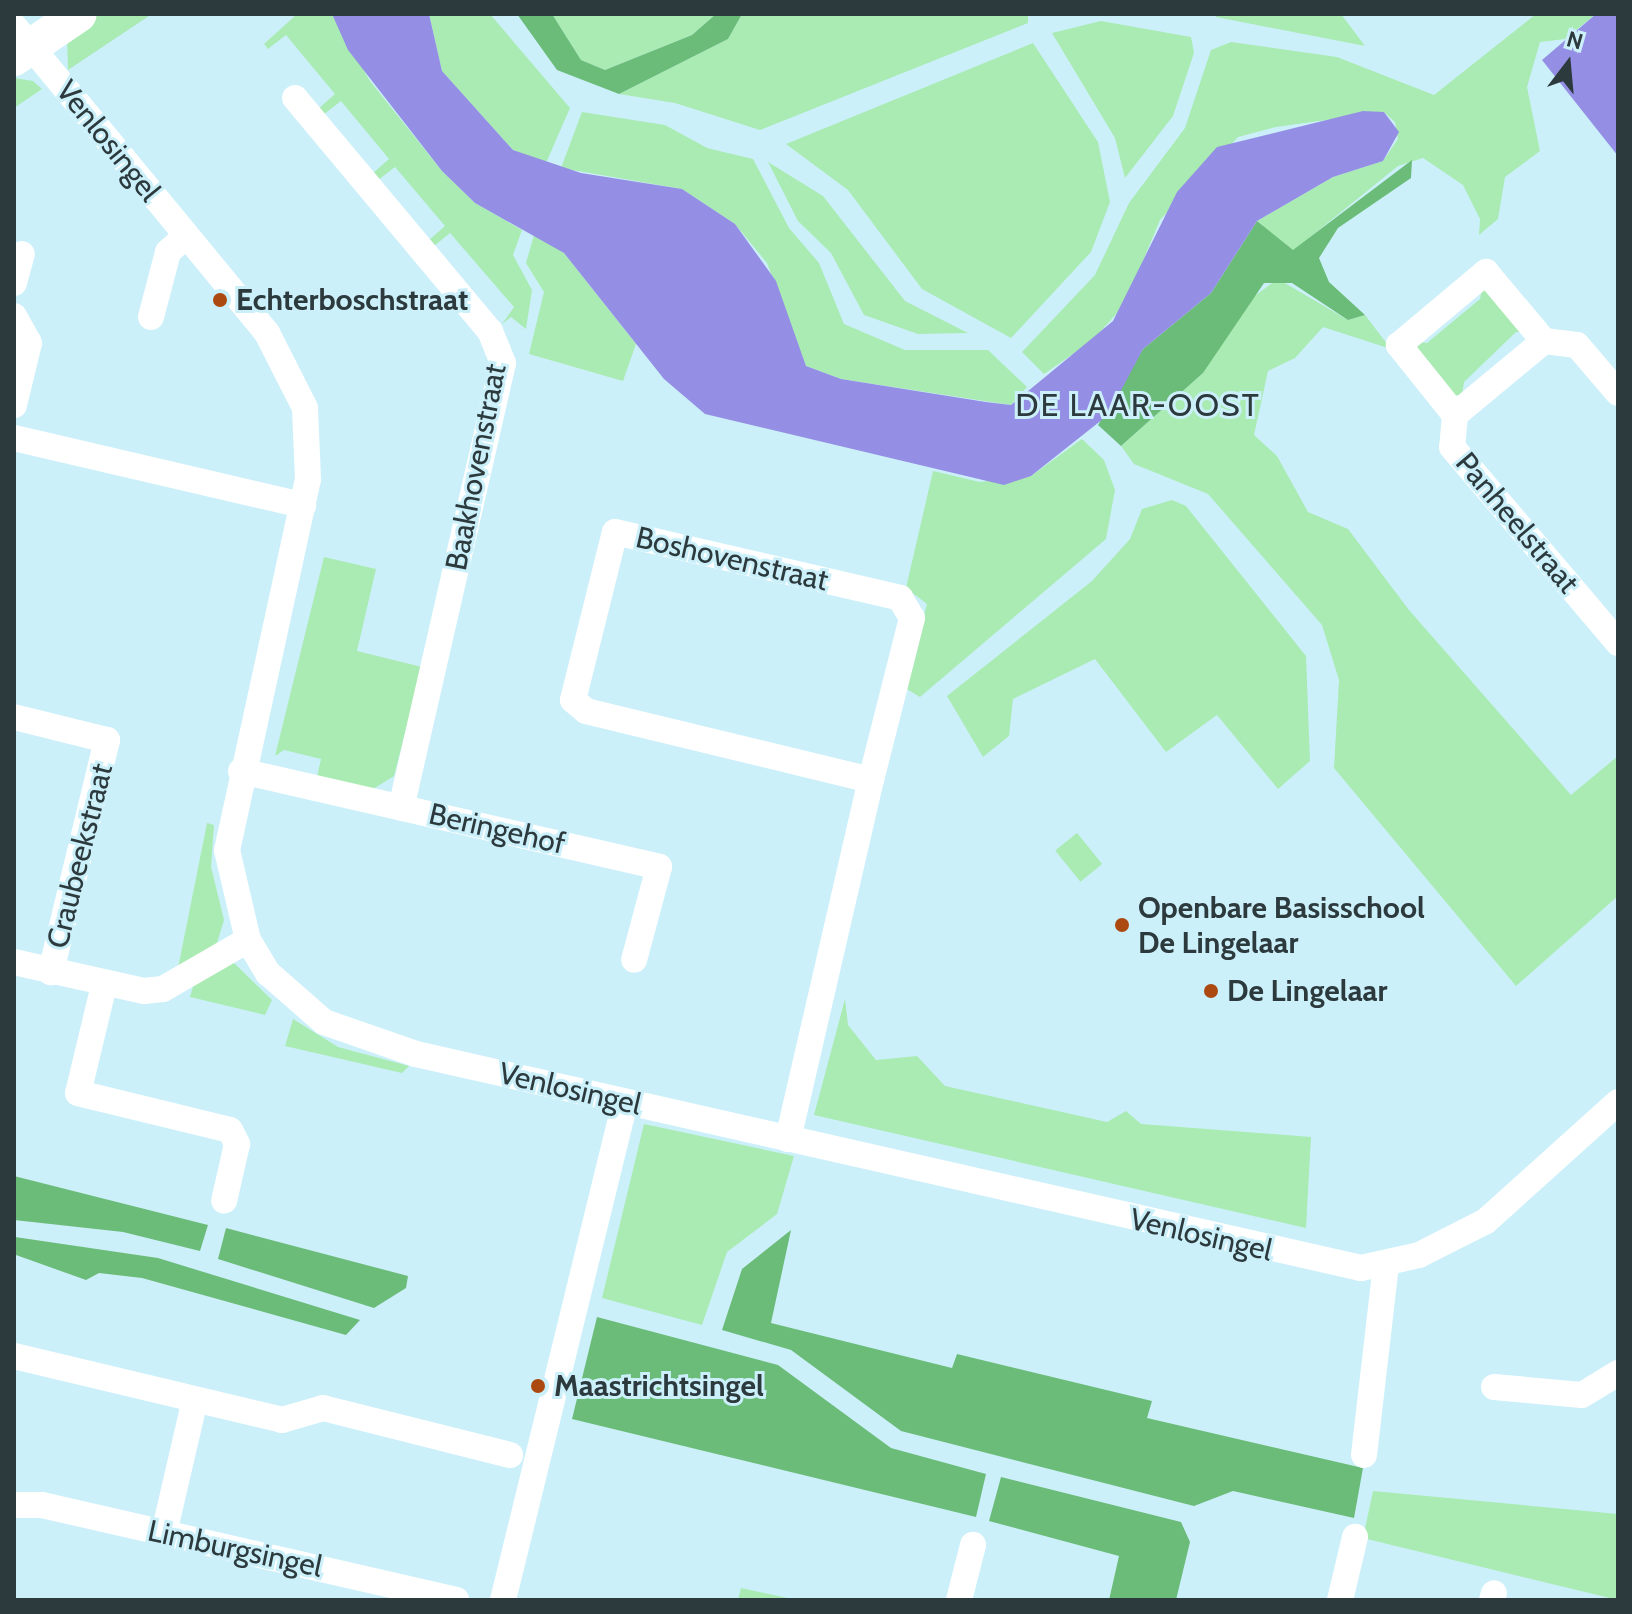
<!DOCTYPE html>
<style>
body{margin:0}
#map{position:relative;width:1632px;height:1614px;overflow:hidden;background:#ccf0fa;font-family:Cabin,sans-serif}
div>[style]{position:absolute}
.green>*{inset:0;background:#a9ebb2;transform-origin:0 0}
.forest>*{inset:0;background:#6cbc79}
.water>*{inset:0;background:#948fe4}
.street>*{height:26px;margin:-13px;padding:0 13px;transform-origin:13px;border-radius:13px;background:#fff}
.secondary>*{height:36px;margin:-18px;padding:0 18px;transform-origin:18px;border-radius:18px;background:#fff}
.dots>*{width:22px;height:22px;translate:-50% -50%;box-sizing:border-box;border:4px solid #ccf0fa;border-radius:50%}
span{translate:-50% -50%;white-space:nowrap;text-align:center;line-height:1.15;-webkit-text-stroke:6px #ccf0fa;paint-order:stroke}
.street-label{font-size:30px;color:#2c3a3e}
.poi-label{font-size:30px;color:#2c3a3e;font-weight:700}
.left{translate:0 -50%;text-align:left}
.neighbourhood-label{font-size:32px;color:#2c3a3e;letter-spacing:2px}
.frame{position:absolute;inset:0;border:16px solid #2c3a3e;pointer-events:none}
.north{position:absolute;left:1528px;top:24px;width:80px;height:80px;-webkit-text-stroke:6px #ccf0fa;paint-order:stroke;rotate:16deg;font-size:22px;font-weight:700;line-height:32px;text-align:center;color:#2c3a3e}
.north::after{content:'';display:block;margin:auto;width:28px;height:36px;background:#2c3a3e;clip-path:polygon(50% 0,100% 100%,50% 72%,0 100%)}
</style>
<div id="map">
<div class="green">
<div style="clip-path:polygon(93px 14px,152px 14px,68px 70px,67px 38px)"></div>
<div style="clip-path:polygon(297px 14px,332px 14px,370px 81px,442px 171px,475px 203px,522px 230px,513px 255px,532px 290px,526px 329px,511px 317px,502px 324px,514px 307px,450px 233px,434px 246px,428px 241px,445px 226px,395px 167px,377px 181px,372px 174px,389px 159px,341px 101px,323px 115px,318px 109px,335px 94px,286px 35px,268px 49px,264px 44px)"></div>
<div style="clip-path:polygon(429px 14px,490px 14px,570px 108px,546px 163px,513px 150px,442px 71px)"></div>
<div style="clip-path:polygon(552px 14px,716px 14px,692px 35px,605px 70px,581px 60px)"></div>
<div style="clip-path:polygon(742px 14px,1028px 14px,1028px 23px,760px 130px,675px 103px,619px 94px,728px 39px)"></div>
<div style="clip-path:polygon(1216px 14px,1341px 14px,1365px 46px,1216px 17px)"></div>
<div style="clip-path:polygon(1536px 14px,1596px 14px,1565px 39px,1540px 42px,1527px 87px,1540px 151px,1505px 177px,1498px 219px,1479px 235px,1480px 219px,1463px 185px,1423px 158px,1398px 166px,1293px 251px,1257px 221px,1333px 177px,1383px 161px,1398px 139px,1395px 122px,1384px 112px,1276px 127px,1238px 137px,1160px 220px,1125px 304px,1093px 340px,1044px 374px,1022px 352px,1095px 275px,1129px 203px,1185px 128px,1211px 50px,1231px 42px,1337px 57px,1434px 95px)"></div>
<div style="clip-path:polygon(1101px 21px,1191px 37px,1194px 53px,1173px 116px,1125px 178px,1115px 138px,1052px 33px)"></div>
<div style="clip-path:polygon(1033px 43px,1098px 142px,1110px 202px,1091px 252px,1011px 338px,922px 289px,848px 190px,786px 144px)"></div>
<div style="clip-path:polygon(14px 78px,33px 81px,42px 89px,14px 108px)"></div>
<div style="clip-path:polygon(582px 112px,665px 125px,707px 148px,753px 159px,789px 228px,819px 263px,844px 324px,905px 350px,988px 350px,1027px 387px,1011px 405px,841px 379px,806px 366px,767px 263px,735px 224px,682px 189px,561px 168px)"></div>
<div style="clip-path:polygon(768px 162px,823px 196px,905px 301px,968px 333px,918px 334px,864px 315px,831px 253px,798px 221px)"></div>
<div style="clip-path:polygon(534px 235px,564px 253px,636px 344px,623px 381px,529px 354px,544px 292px,526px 263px)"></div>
<div style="clip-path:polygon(1278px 279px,1348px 320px,1365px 315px,1391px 349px,1323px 327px,1295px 358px,1268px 371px,1254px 435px,1277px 456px,1308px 512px,1348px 529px,1409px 610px,1571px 795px,1618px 756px,1618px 896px,1516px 986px,1334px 768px,1339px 680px,1322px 625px,1208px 494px,1134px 464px,1121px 446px,1203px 373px,1249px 300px)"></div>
<div style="clip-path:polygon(1482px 289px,1492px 290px,1527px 332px,1516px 332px,1464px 382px,1462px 395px,1452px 395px,1416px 352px,1417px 342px,1427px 343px,1480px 299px)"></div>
<div style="clip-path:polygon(1082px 439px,1104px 460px,1115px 490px,1106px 539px,920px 697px,905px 688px,927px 604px,906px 588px,933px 471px,980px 482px,1031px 476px)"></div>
<div style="clip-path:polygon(1172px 500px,1186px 506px,1306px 656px,1310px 761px,1278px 789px,1217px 715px,1166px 752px,1095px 659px,1013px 699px,1009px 736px,983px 757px,947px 696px,1092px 581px,1130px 539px,1142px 509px)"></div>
<div style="clip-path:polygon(324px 557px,376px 569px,357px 651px,422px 667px,394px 776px,373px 789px,317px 777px,321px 759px,284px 750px,275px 756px)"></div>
<div style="clip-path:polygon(207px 823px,214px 825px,211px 867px,224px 920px,217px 943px,178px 968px)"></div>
<div style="left:1077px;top:833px;width:40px;height:28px;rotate:51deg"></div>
<div style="clip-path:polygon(233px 962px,272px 1000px,265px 1015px,190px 997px,194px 983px)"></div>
<div style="clip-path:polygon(845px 999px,848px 1025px,876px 1060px,917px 1056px,945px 1086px,1107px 1122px,1126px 1111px,1141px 1124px,1311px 1137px,1306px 1228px,814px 1115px)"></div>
<div style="clip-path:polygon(293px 1019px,338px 1047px,409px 1066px,402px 1073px,285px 1046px)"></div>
<div style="clip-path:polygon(644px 1124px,794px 1156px,777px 1214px,727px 1252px,702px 1325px,602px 1298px)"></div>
<div style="clip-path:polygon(1373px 1491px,1618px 1514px,1618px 1600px,1363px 1538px)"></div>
<div style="clip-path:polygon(741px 1588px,797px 1600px,738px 1600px)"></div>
</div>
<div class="forest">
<div style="clip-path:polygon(517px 14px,552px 14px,581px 60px,605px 70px,692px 35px,716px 14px,742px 14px,728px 39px,619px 94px,557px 70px)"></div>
<div style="clip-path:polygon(1412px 160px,1411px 178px,1338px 228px,1319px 258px,1329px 282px,1365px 315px,1348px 320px,1292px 283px,1264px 283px,1203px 373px,1121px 446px,1098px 425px,1143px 349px,1211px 293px,1257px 221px,1293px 250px)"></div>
<div style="clip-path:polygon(14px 1176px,208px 1225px,200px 1251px,123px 1232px,14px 1220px)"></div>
<div style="clip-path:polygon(226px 1228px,408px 1276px,406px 1288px,374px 1308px,218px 1259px)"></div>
<div style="clip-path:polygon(791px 1230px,771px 1323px,952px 1368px,957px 1354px,1152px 1401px,1147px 1418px,1363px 1468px,1354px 1518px,1233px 1491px,1194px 1506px,901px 1431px,791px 1350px,722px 1330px,742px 1269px)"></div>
<div style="clip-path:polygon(15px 1237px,158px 1258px,360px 1320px,346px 1335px,142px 1278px,99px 1273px,86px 1280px,16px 1255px)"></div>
<div style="clip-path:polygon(597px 1317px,778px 1365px,891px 1448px,986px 1474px,976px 1517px,572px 1419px)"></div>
<div style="clip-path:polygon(1001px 1477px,1181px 1522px,1190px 1542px,1176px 1600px,1109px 1600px,1119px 1556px,989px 1521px)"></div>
</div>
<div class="water">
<div style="clip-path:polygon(332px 14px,429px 14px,442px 71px,513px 150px,581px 173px,682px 189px,735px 224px,776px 281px,806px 366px,841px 379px,986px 402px,1011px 405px,1113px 321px,1177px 192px,1217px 147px,1363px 111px,1384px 112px,1399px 132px,1383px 161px,1333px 177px,1257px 221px,1211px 293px,1143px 349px,1108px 415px,1031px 476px,1004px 485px,705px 414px,664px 379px,564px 253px,475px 203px,442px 171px,348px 50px)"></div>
<div style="clip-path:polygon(1596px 14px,1618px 14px,1618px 156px,1542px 60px)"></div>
</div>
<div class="street">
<div style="left:14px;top:26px;width:398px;rotate:50.5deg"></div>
<div style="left:267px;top:333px;width:84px;rotate:63.1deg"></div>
<div style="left:305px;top:408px;width:71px;rotate:87.6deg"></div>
<div style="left:308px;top:479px;width:380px;rotate:102.3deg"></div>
<div style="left:227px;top:850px;width:92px;rotate:76.9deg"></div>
<div style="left:248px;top:940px;width:39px;rotate:59deg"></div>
<div style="left:268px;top:973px;width:74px;rotate:41.2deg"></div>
<div style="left:324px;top:1022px;width:97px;rotate:19.2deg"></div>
<div style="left:416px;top:1054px;width:969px;rotate:12.76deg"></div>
<div style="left:1361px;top:1268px;width:59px;rotate:-12.6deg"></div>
<div style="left:1419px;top:1255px;width:75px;rotate:-26.9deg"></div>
<div style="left:1486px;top:1221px;width:178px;rotate:-42deg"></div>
<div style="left:295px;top:98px;width:304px;rotate:50.1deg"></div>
<div style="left:490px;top:331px;width:35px;rotate:68deg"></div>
<div style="left:503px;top:363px;width:456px;rotate:102.9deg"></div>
<div style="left:14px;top:283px;width:30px;rotate:-75deg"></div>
<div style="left:14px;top:316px;width:31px;rotate:61deg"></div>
<div style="left:29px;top:343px;width:64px;rotate:103.6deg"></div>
<div style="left:151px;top:317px;width:67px;rotate:-75.3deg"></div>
<div style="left:168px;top:252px;width:24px;rotate:-42deg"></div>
<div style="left:1544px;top:341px;width:116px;rotate:140.3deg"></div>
<div style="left:1455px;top:415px;width:90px;rotate:-128.7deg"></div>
<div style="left:1399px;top:345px;width:114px;rotate:-40deg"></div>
<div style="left:1486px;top:272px;width:90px;rotate:50deg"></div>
<div style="left:1544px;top:341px;width:33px;rotate:7deg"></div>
<div style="left:1577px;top:345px;width:63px;rotate:49.5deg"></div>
<div style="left:1455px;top:415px;width:32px;rotate:95deg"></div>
<div style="left:1452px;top:447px;width:257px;rotate:49.7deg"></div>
<div style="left:14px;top:438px;width:297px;rotate:13.1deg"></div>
<div style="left:615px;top:532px;width:293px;rotate:13deg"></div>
<div style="left:900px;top:598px;width:23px;rotate:59deg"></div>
<div style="left:912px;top:618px;width:167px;rotate:104.2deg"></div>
<div style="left:871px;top:780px;width:293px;rotate:-166.4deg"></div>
<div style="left:586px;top:711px;width:17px;rotate:-140deg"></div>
<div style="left:573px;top:700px;width:173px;rotate:-76deg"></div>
<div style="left:14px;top:717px;width:96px;rotate:13.9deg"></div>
<div style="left:107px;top:740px;width:239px;rotate:103.6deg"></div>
<div style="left:241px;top:771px;width:429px;rotate:12.9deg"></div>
<div style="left:659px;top:867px;width:96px;rotate:105deg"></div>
<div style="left:14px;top:962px;width:133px;rotate:12.6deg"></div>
<div style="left:144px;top:991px;width:19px;rotate:-6deg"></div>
<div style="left:163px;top:989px;width:98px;rotate:-30deg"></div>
<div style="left:104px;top:985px;width:111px;rotate:103.5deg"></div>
<div style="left:78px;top:1093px;width:156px;rotate:13.7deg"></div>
<div style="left:230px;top:1130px;width:16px;rotate:63deg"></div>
<div style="left:237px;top:1144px;width:58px;rotate:102.8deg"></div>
<div style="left:788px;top:1139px;width:368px;rotate:-77deg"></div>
<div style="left:14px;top:1356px;width:276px;rotate:13.4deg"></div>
<div style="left:282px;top:1420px;width:43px;rotate:-16.3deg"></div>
<div style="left:323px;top:1408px;width:193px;rotate:14.1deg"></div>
<div style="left:1494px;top:1387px;width:88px;rotate:5.2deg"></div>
<div style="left:1582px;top:1395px;width:42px;rotate:-31.4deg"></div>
<div style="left:1364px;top:1455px;width:190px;rotate:-83.4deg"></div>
<div style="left:14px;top:1505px;width:28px"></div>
<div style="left:42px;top:1505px;width:425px;rotate:12.9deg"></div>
<div style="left:164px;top:1533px;width:137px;rotate:-76.9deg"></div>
<div style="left:503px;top:1600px;width:513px;rotate:-76.23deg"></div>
<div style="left:959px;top:1600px;width:57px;rotate:-75.7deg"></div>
<div style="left:1340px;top:1600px;width:65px;rotate:-76.6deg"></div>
<div style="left:1492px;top:1600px;width:7px;rotate:-74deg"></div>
</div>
<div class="secondary">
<div style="left:14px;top:58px;width:78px;rotate:-34.1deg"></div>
</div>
<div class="dots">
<div style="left:220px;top:300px;background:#ac4910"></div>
<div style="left:1122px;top:925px;background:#ac4910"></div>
<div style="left:1211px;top:991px;background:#ac4910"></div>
<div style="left:538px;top:1386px;background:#ac4910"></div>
</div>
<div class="street-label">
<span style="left:108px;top:141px;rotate:51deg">Venlosingel</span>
<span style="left:476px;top:467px;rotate:-79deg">Baakhovenstraat</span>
<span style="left:1517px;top:523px;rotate:50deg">Panheelstraat</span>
<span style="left:732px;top:559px;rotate:13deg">Boshovenstraat</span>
<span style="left:497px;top:829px;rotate:13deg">Beringehof</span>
<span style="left:80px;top:856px;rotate:-76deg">Craubeekstraat</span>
<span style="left:570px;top:1089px;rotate:13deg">Venlosingel</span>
<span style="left:1201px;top:1235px;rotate:13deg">Venlosingel</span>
<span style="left:235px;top:1549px;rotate:12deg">Limburgsingel</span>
</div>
<div class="poi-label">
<span class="left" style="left:236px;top:300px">Echterboschstraat</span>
<span class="left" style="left:1138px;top:925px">Openbare Basisschool<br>De Lingelaar</span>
<span class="left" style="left:1227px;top:991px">De Lingelaar</span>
<span class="left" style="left:554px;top:1386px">Maastrichtsingel</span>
</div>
<div class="neighbourhood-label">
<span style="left:1138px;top:405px">DE LAAR-OOST</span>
</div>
<div class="frame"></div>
<div class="north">N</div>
</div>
